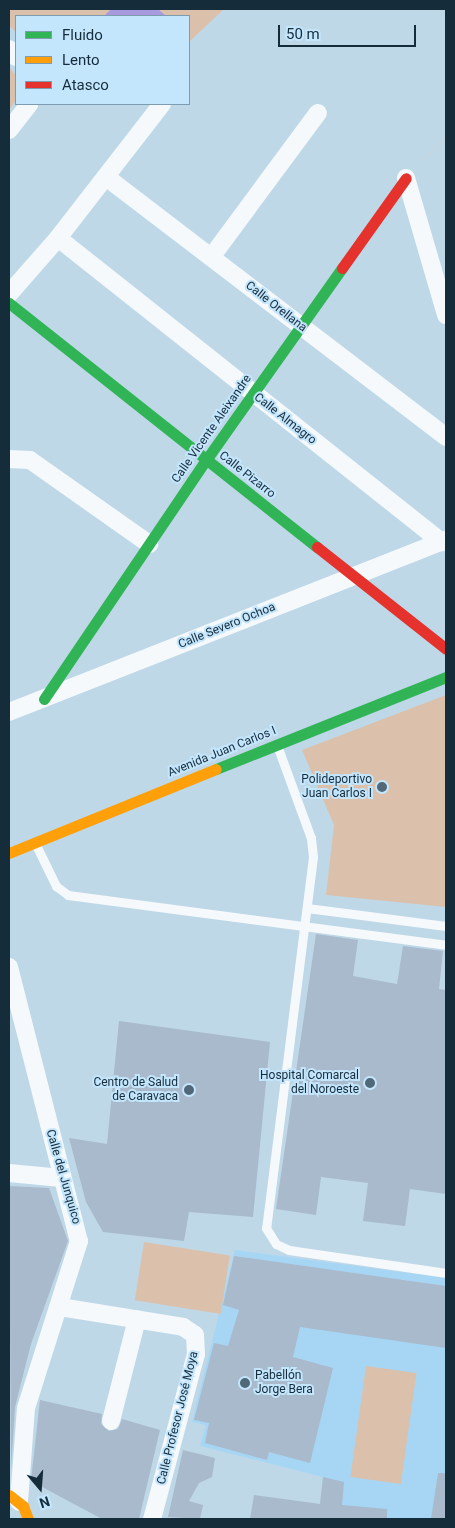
<!DOCTYPE html>
<meta charset="utf-8">
<style>
body{margin:0}
#map{position:relative;width:455px;height:1528px;overflow:hidden;background:#bed8e8;font-family:Roboto,sans-serif}
div>[style]{position:absolute}
.built>*{inset:0;background:#a6d6f4}
.green>*{inset:0;background:#dbc1ac;transform-origin:0 0}
.water>*{inset:0;background:#a79bde}
.building>*{inset:0;background:#a8bacb}
.path>*{height:3px;margin-top:-1.5px;transform-origin:0;background:repeating-linear-gradient(90deg,#cdd5da 0 1px,transparent 0 5px)}
.lane>*{height:9px;margin:-4.5px;padding:0 4.5px;transform-origin:4.5px;border-radius:4.5px;background:#f5f9fc}
.street>*{height:18px;margin:-9px;padding:0 9px;transform-origin:9px;border-radius:9px;background:#f5f9fc}
.fast>*{height:11px;margin:-5.5px;padding:0 5.5px;transform-origin:5.5px;border-radius:5.5px;background:#30b455}
.slow>*{height:11px;margin:-5.5px;padding:0 5.5px;transform-origin:5.5px;border-radius:5.5px;background:#ff9f0a}
.jam>*{height:11px;margin:-5.5px;padding:0 5.5px;transform-origin:5.5px;border-radius:5.5px;background:#e5322d}
.dots>*{width:14px;height:14px;translate:-50% -50%;box-sizing:border-box;border:2px solid #c4e6fd;border-radius:50%}
span{translate:-50% -50%;white-space:nowrap;text-align:center;line-height:1.15;-webkit-text-stroke:4px #c4e6fd;paint-order:stroke}
.street-label{font-size:12px;color:#152c3b}
.poi-label{font-size:12px;color:#152c3b}
.right{translate:-100% -50%;text-align:right}
.left{translate:0 -50%;text-align:left}
.frame{position:absolute;inset:0;border:10px solid #152c3b;pointer-events:none}
.legend{position:absolute;left:15px;top:15px;width:175px;height:90px;box-sizing:border-box;background:#c4e6fd;border:1px solid #7e9caf;margin:0;padding:6px 9px;list-style:none;font-size:15px;color:#152c3b}
.legend li{display:flex;align-items:center;gap:10px;height:25px}
.legend b{width:25px;border:1px solid #7e9caf}
.north{position:absolute;left:15px;top:1463px;width:50px;height:50px;-webkit-text-stroke:4px #c4e6fd;paint-order:stroke;rotate:162deg;font-size:14px;font-weight:700;line-height:20px;text-align:center;color:#152c3b}
.north::after{content:'';display:block;margin:auto;width:18px;height:22px;background:#152c3b;clip-path:polygon(50% 0,100% 100%,50% 72%,0 100%)}
.scale{position:absolute;left:278px;top:25px;width:138px;height:22px;box-sizing:border-box;border:2px solid #152c3b;border-top:0;padding-left:6px;font-size:15px;line-height:18px;white-space:nowrap;color:#152c3b;-webkit-text-stroke:4px #c4e6fd;paint-order:stroke}
</style>
<div id="map">
<div class="built">
<div style="clip-path:polygon(235px 1250px,446px 1278px,446px 1519px,319px 1519px,323px 1477px,200px 1446px,206px 1425px,192px 1422px)"></div>
</div>
<div class="green">
<div style="clip-path:polygon(9px 9px,224px 9px,189px 42px,189px 16px,16px 16px,16px 33px,9px 25px)"></div>
<div style="clip-path:polygon(9px 67px,16px 76px,16px 100px,9px 110px)"></div>
<div style="clip-path:polygon(446px 695px,446px 907px,326px 895px,334px 825px,302px 750px)"></div>
<div style="left:144px;top:1242px;width:87px;height:59px;rotate:9deg"></div>
<div style="left:366px;top:1366px;width:51px;height:112px;rotate:8deg"></div>
</div>
<div class="water">
<div style="clip-path:polygon(111px 9px,158px 9px,166px 16px,104px 16px)"></div>
</div>
<div class="building">
<div style="clip-path:polygon(316px 934px,358px 940px,353px 976px,397px 984px,403px 946px,443px 951px,439px 989px,446px 990px,446px 1194px,410px 1189px,405px 1226px,363px 1221px,368px 1183px,321px 1177px,316px 1215px,276px 1209px)"></div>
<div style="clip-path:polygon(119px 1021px,270px 1042px,253px 1217px,189px 1212px,184px 1241px,103px 1232px,86px 1202px,69px 1138px,107px 1144px)"></div>
<div style="clip-path:polygon(9px 1186px,49px 1188px,68px 1241px,31px 1344px,15px 1407px,11px 1470px)"></div>
<div style="clip-path:polygon(234px 1256px,446px 1286px,446px 1348px,300px 1327px,293px 1357px,333px 1368px,310px 1463px,269px 1452px,267px 1460px,205px 1443px,209px 1423px,194px 1420px,214px 1343px,228px 1346px,239px 1310px,223px 1305px)"></div>
<div style="clip-path:polygon(40px 1400px,102px 1414px,101px 1424px,109px 1431px,118px 1429px,122px 1419px,160px 1430px,139px 1519px,102px 1519px,31px 1481px)"></div>
<div style="clip-path:polygon(183px 1450px,215px 1458px,212px 1477px,199px 1483px,189px 1501px,203px 1505px,200px 1519px,168px 1517px)"></div>
<div style="clip-path:polygon(438px 1473px,446px 1473px,446px 1519px,431px 1519px)"></div>
<div style="clip-path:polygon(323px 1477px,344px 1482px,342px 1505px,387px 1509px,387px 1519px,250px 1519px,254px 1495px,320px 1504px)"></div>
</div>
<div class="path">
<div style="left:419px;top:163px;width:38px;rotate:-45deg"></div>
</div>
<div class="lane">
<div style="left:278px;top:748px;width:96px;rotate:69.9deg"></div>
<div style="left:311px;top:838px;width:19px;rotate:84deg"></div>
<div style="left:313px;top:857px;width:374px;rotate:97.2deg"></div>
<div style="left:266px;top:1228px;width:19px;rotate:58deg"></div>
<div style="left:276px;top:1244px;width:14px;rotate:25deg"></div>
<div style="left:289px;top:1250px;width:159px;rotate:8.3deg"></div>
<div style="left:36px;top:845px;width:46px;rotate:64deg"></div>
<div style="left:56px;top:886px;width:15px;rotate:37deg"></div>
<div style="left:68px;top:895px;width:381px;rotate:7.5deg"></div>
<div style="left:307px;top:908px;width:140px;rotate:7.4deg"></div>
</div>
<div class="street">
<div style="left:9px;top:49px;width:11px;rotate:49deg"></div>
<div style="left:9px;top:130px;width:33px;rotate:-52deg"></div>
<div style="left:106px;top:177px;width:428px;rotate:37.4deg"></div>
<div style="left:406px;top:178px;width:143px;rotate:73.7deg"></div>
<div style="left:58px;top:238px;width:490px;rotate:38.4deg"></div>
<div style="left:212px;top:256px;width:178px;rotate:-53.5deg"></div>
<div style="left:9px;top:294px;width:74px;rotate:-48.8deg"></div>
<div style="left:58px;top:238px;width:170px;rotate:-52.2deg"></div>
<div style="left:9px;top:459px;width:21px;rotate:3deg"></div>
<div style="left:30px;top:460px;width:146px;rotate:35.2deg"></div>
<div style="left:9px;top:712px;width:470px;rotate:-21.5deg"></div>
<div style="left:9px;top:967px;width:283px;rotate:75.7deg"></div>
<div style="left:79px;top:1241px;width:175px;rotate:107.6deg"></div>
<div style="left:26px;top:1408px;width:94px;rotate:94.3deg"></div>
<div style="left:9px;top:1173px;width:53px;rotate:5.4deg"></div>
<div style="left:60px;top:1307px;width:125px;rotate:9.2deg"></div>
<div style="left:183px;top:1327px;width:14px;rotate:34deg"></div>
<div style="left:195px;top:1335px;width:19px;rotate:87deg"></div>
<div style="left:196px;top:1354px;width:171px;rotate:104.9deg"></div>
<div style="left:111px;top:1421px;width:105px;rotate:-75.7deg"></div>
</div>
<div class="fast">
<div style="left:9px;top:303px;width:393px;rotate:38.4deg"></div>
<div style="left:44px;top:699px;width:289px;rotate:-55.9deg"></div>
<div style="left:206px;top:460px;width:235px;rotate:-54.7deg"></div>
<div style="left:216px;top:769px;width:248px;rotate:-21.8deg"></div>
</div>
<div class="slow">
<div style="left:9px;top:853px;width:223px;rotate:-22.1deg"></div>
<div style="left:9px;top:1495px;width:18px;rotate:38deg"></div>
<div style="left:23px;top:1506px;width:14px;rotate:69deg"></div>
</div>
<div class="jam">
<div style="left:342px;top:268px;width:110px;rotate:-54.6deg"></div>
<div style="left:317px;top:547px;width:164px;rotate:38.3deg"></div>
</div>
<div class="dots">
<div style="left:382px;top:787px;background:#506878"></div>
<div style="left:370px;top:1083px;background:#506878"></div>
<div style="left:189px;top:1090px;background:#506878"></div>
<div style="left:245px;top:1383px;background:#506878"></div>
</div>
<div class="street-label">
<span style="left:276px;top:307px;rotate:38deg">Calle Orellana</span>
<span style="left:285px;top:419px;rotate:38deg">Calle Almagro</span>
<span style="left:212px;top:429px;rotate:-55deg">Calle Vicente Aleixandre</span>
<span style="left:247px;top:475px;rotate:38deg">Calle Pizarro</span>
<span style="left:227px;top:626px;rotate:-22deg">Calle Severo Ochoa</span>
<span style="left:222px;top:752px;rotate:-22deg">Avenida Juan Carlos I</span>
<span style="left:63px;top:1177px;rotate:74deg">Calle del Junquico</span>
<span style="left:178px;top:1418px;rotate:-76deg">Calle Profesor José Moya</span>
</div>
<div class="poi-label">
<span class="right" style="left:372px;top:787px">Polideportivo<br>Juan Carlos I</span>
<span class="right" style="left:359px;top:1083px">Hospital Comarcal<br>del Noroeste</span>
<span class="right" style="left:178px;top:1090px">Centro de Salud<br>de Caravaca</span>
<span class="left" style="left:255px;top:1383px">Pabellón<br>Jorge Bera</span>
</div>
<div class="frame"></div>
<ul class="legend">
<li><b style="height:6px;background:#30b455"></b>Fluido</li>
<li><b style="height:6px;background:#ff9f0a"></b>Lento</li>
<li><b style="height:6px;background:#e5322d"></b>Atasco</li>
</ul>
<div class="north">N</div>
<div class="scale">50 m</div>
</div>
